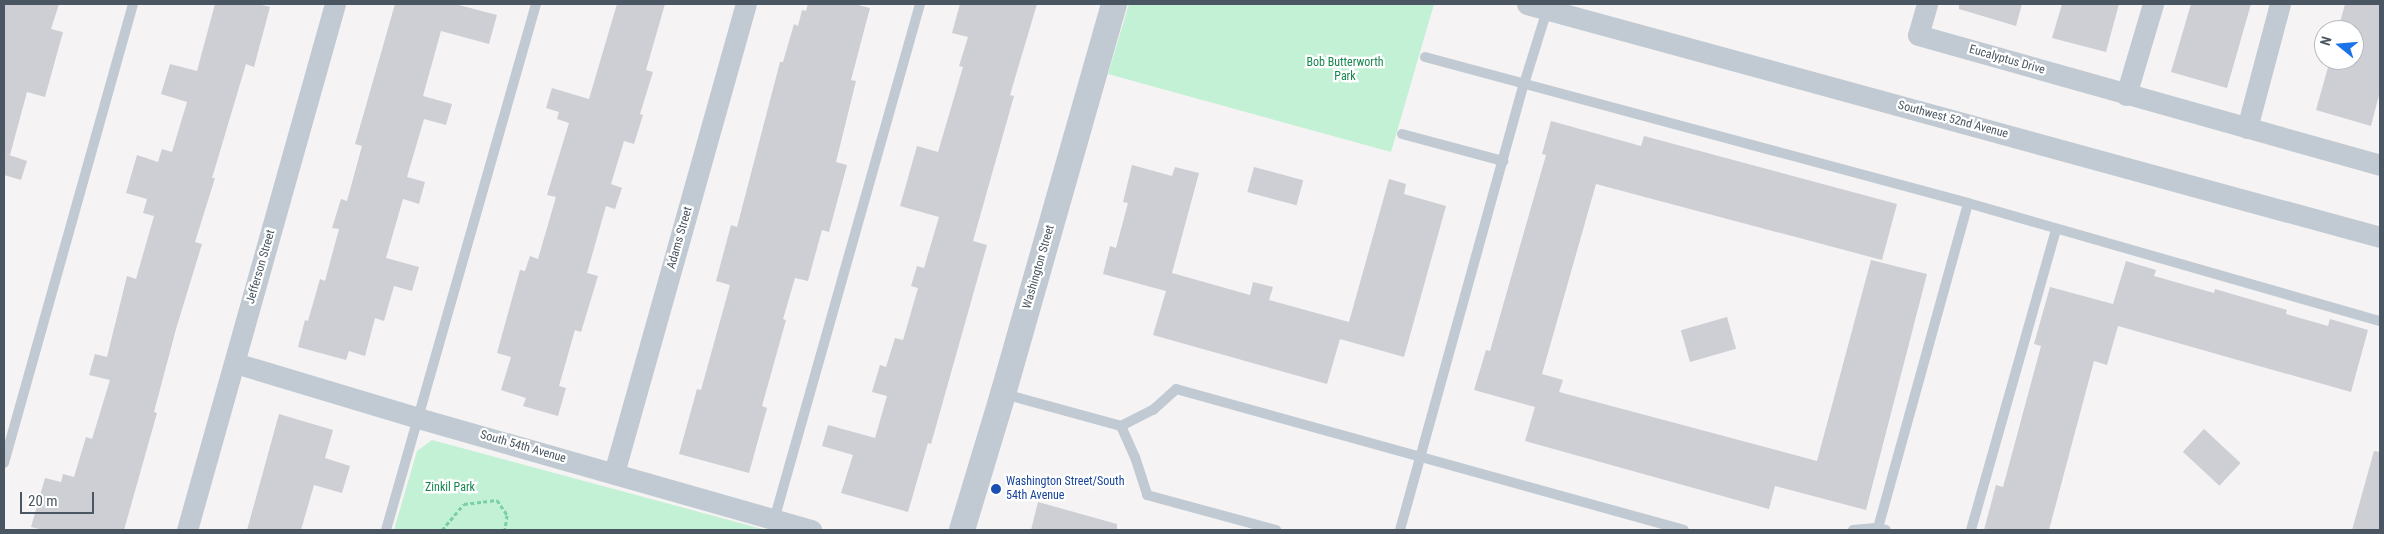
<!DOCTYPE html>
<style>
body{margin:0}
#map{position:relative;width:2384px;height:534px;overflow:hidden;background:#f5f3f3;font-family:"Roboto Condensed",sans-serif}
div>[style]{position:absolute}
.green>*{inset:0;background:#c3f1d5}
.building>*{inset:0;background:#cdcfd5;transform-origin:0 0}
.path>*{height:3px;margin-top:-1.5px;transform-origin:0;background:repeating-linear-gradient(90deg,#7ad0a6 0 4px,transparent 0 6.5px)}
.service>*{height:10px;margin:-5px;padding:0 5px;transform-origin:5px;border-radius:5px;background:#c1cad2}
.minor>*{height:21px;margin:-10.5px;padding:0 10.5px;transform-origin:10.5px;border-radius:10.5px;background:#c1cad2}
.tertiary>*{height:26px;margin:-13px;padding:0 13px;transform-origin:13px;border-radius:13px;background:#c1cad2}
.dots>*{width:14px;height:14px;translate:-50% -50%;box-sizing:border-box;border:2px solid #fff;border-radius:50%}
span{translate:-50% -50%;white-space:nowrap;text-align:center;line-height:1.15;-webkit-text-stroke:4.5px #fff;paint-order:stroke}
.street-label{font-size:12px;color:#4a5661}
.park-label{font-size:12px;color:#17864f}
.transit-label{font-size:12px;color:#164399}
.left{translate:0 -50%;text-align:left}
.frame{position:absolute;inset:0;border:5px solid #4a5661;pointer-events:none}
.north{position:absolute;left:2314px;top:20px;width:50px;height:50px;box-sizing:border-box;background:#fff;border:1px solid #b7bbc0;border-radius:50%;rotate:287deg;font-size:14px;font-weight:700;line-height:20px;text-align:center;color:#4a5661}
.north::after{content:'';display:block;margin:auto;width:18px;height:22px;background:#1a73e8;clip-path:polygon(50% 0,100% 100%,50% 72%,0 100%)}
.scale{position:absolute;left:20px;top:492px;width:74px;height:22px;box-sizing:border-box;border:2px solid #4a5661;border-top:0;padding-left:6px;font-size:15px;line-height:18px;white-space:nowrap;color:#4a5661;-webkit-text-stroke:4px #fff;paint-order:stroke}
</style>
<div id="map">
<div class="green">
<div style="clip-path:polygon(1129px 4px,1434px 4px,1391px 152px,1108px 74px)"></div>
<div style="clip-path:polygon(432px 440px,766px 530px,394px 530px,417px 451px)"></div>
</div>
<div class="building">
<div style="clip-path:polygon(4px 4px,59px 4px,51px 29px,63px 32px,45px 97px,27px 92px,10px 155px,6px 154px,27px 161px,21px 180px,4px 175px)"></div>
<div style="clip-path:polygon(215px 4px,258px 4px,270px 7px,254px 67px,246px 64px,212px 178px,215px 178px,195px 242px,202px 244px,176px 329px,154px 412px,157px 413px,124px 530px,43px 530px,31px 527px,45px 478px,61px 482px,63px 474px,74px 477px,86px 437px,92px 439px,110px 380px,89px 375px,95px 354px,107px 357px,127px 276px,136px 279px,154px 216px,143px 213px,147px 199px,126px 193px,137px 155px,158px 162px,162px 149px,172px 152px,187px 102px,161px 94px,170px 64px,197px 71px)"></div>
<div style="clip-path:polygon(395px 4px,455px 4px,497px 15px,489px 44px,441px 31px,423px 96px,452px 104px,446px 125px,424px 119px,407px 177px,425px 182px,419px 204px,403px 199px,386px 258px,419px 267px,412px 291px,394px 286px,384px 321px,375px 318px,365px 356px,349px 351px,346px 360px,298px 347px,305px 320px,308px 321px,320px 279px,325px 281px,339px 229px,332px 228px,341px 199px,347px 201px,362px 146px,355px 144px)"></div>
<div style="clip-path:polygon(617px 4px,665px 4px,646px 70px,653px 72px,640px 114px,643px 115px,634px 144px,624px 141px,611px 184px,622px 188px,615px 209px,606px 206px,587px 273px,598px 276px,581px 332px,575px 330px,559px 386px,566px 388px,558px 416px,523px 406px,526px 398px,501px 390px,511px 357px,497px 353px,520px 270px,525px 271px,530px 256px,538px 259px,556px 197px,547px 195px,569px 123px,557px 119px,559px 112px,546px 108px,552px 88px,589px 99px)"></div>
<div style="clip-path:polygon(808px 4px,854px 4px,870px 8px,851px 80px,856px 81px,836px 162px,847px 165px,829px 232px,822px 230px,808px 281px,795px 278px,783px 319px,786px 320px,762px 406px,767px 408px,749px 473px,679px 454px,697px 389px,701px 390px,730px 285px,716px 281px,731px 225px,737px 227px,780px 62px,783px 62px,794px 24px,798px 26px,802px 10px,806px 11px)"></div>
<div style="clip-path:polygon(960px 4px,1037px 4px,1010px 95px,1014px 96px,973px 241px,987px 245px,931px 444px,928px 443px,908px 512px,841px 493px,853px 455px,822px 446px,828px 425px,875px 438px,887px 396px,872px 392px,880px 365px,886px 367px,895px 338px,903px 340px,918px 288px,911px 286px,917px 266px,924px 268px,939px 217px,900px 206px,917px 146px,938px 152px,963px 67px,959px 66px,968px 37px,952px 33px)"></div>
<div style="clip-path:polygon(1959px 4px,2022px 4px,2016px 26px,1959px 9px)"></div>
<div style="clip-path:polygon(2062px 4px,2119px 4px,2106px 52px,2052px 38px)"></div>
<div style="clip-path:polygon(2191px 4px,2251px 4px,2227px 88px,2171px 72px)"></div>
<div style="clip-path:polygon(2345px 4px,2380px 4px,2380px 91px,2371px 126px,2316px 110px,2330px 60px,2354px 60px,2354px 30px,2338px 30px)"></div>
<div style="clip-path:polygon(1551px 121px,1641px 146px,1644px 136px,1897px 204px,1882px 260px,1596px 184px,1542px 374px,1563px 380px,1559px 392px,1817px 461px,1871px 260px,1927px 274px,1866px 510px,1775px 486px,1769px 509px,1525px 441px,1535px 407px,1474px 390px,1486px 350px,1490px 351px,1546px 155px,1542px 154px)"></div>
<div style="clip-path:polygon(1132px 165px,1172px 176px,1175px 167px,1199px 173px,1172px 273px,1250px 295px,1253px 282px,1273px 287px,1269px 300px,1349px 322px,1389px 179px,1406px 184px,1404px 194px,1446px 206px,1404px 357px,1340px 339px,1327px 384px,1153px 335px,1166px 291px,1103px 274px,1110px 246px,1116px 248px,1128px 203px,1123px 202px)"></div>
<div style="left:1254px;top:167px;width:51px;height:26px;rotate:15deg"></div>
<div style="clip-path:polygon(2126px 261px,2156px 270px,2154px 276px,2214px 293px,2215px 289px,2287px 310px,2286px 314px,2328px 326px,2330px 319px,2368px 330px,2351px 392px,2118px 326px,2107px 365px,2094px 361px,2049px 530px,1984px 530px,1996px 485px,2003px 487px,2041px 346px,2034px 344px,2050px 287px,2113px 304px)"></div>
<div style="left:1727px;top:317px;width:33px;height:48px;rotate:74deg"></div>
<div style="clip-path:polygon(279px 414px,333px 430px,325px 458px,350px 466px,342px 493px,314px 485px,301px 530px,247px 530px)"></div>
<div style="left:2204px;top:429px;width:50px;height:31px;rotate:43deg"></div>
<div style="clip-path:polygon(2374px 451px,2380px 452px,2380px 530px,2352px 530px)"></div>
<div style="clip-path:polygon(1038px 502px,1117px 524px,1117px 530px,1031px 530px)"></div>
</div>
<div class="path">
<div style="left:442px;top:530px;width:34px;rotate:-50deg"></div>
<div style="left:464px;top:504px;width:33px;rotate:-7deg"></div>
<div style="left:497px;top:500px;width:18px;rotate:56deg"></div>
<div style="left:507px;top:515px;width:15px;rotate:98deg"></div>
</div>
<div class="service">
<div style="left:1425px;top:57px;width:562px;rotate:15.05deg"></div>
<div style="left:1968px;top:203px;width:429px;rotate:16deg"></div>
<div style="left:1402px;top:134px;width:105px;rotate:15deg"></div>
<div style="left:1004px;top:394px;width:121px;rotate:15.3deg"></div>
<div style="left:1121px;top:426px;width:36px;rotate:-27deg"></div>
<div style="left:1153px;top:410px;width:31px;rotate:-42deg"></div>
<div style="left:1176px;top:389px;width:527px;rotate:15.51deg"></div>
<div style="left:1121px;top:426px;width:34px;rotate:66deg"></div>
<div style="left:1135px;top:457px;width:40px;rotate:72deg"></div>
<div style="left:1147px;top:495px;width:134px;rotate:15.2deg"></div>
<div style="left:4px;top:463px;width:477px;rotate:-74.3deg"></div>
<div style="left:774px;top:520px;width:536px;rotate:-74.2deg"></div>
<div style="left:1878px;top:528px;width:337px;rotate:-74.5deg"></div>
<div style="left:386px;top:530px;width:547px;rotate:-74.08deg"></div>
<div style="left:1400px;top:530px;width:463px;rotate:-74.5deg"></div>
<div style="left:1524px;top:84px;width:77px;rotate:-72.7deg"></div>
<div style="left:1853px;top:530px;width:25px;rotate:-5deg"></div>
<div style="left:1878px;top:528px;width:8px;rotate:14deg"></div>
<div style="left:1971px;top:530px;width:313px;rotate:-74.2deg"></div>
</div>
<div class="minor">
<div style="left:1527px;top:4px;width:884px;rotate:15.28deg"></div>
<div style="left:1927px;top:4px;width:32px;rotate:106deg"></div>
<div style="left:1918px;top:35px;width:480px;rotate:15.7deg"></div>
<div style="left:2126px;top:95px;width:95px;rotate:-73.5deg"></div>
<div style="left:2247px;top:128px;width:128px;rotate:-75.1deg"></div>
<div style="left:235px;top:363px;width:191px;rotate:16.7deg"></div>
<div style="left:418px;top:418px;width:409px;rotate:15.9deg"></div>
<div style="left:614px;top:473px;width:487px;rotate:-74.3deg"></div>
<div style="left:187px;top:530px;width:546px;rotate:-74.29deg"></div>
</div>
<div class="tertiary">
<div style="left:962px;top:530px;width:142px;rotate:-73.2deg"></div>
<div style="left:1003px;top:394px;width:405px;rotate:-74.1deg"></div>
</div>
<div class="dots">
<div style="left:996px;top:489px;background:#1a4fb4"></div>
</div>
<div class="street-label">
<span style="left:2007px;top:60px;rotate:16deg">Eucalyptus Drive</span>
<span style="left:1953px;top:120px;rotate:15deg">Southwest 52nd Avenue</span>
<span style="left:680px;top:238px;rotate:-74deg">Adams Street</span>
<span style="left:261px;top:267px;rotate:-74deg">Jefferson Street</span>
<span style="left:1039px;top:267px;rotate:-74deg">Washington Street</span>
<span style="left:523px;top:447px;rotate:16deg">South 54th Avenue</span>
</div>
<div class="park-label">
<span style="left:1345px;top:70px">Bob Butterworth<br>Park</span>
<span style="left:450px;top:488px">Zinkil Park</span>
</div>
<div class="transit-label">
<span class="left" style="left:1006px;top:489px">Washington Street/South<br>54th Avenue</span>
</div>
<div class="frame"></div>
<div class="north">N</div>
<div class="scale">20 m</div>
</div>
